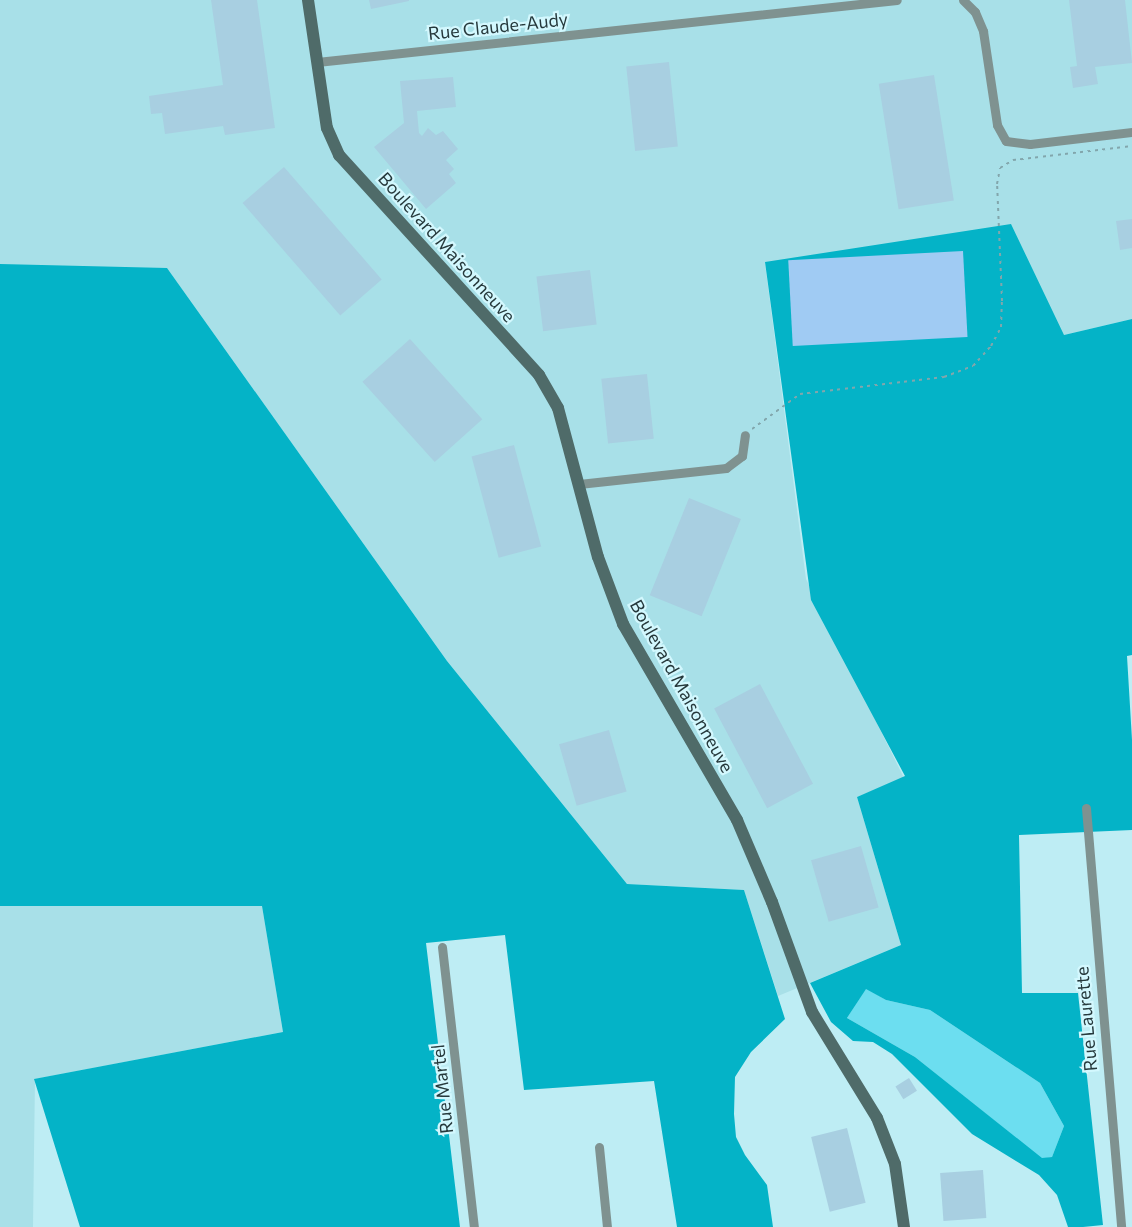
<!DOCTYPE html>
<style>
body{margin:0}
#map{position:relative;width:1132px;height:1227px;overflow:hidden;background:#beedf4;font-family:Commissioner,sans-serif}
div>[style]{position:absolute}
.built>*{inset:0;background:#a8e0e8}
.green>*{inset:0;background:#6cdef0}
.forest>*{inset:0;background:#04b3c7}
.water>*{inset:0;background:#a0cbf3;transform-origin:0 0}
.building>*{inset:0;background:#a8cfe1;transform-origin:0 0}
.path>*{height:2px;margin-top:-1px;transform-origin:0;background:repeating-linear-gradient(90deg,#82a6ac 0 3px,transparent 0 7.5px)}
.street>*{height:9px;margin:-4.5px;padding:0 4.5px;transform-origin:4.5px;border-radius:4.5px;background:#7f9290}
.secondary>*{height:12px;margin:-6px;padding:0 6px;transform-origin:6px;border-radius:6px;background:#4f6b69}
span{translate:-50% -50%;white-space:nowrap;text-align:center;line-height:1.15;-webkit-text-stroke:4.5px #d3f8fe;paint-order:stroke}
.street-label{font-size:18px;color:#26393c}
</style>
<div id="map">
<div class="built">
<div style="clip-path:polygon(0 0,1132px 0,1132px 319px,1064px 335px,765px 263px,806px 579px,904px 778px,857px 797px,901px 945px,778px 996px,744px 890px,627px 884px,447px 661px,169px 271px,0 265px)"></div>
<div style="clip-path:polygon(0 906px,262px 906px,283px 1032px,35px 1079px,33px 1227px,0 1227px)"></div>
</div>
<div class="green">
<div style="clip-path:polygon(866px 988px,886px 1000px,930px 1010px,1040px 1083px,1064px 1126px,1052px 1157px,1042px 1159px,915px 1057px,847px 1018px)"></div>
</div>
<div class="forest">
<div style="clip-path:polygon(evenodd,1011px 224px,1064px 335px,1132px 319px,1132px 655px,1127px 656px,1132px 740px,1132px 830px,1019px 835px,1022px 993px,1078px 993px,1103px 1225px,1083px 1227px,1068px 1227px,1057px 1195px,1039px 1175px,972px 1134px,892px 1054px,873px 1042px,853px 1041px,831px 1022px,810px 983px,901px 945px,857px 797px,905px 776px,811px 600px,765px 262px,1011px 224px,866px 989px,886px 1000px,930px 1010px,1040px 1083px,1064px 1126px,1052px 1157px,1042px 1158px,915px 1057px,847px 1018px,866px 989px)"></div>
<div style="clip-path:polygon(0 264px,167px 268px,447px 661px,627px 884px,744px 890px,785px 1019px,751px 1052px,735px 1077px,734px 1114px,736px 1137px,745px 1155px,767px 1185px,773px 1227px,677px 1227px,654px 1081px,524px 1090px,505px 935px,426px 943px,460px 1227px,80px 1227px,34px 1079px,283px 1032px,262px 906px,0 906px)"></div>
</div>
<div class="water">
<div style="left:963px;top:251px;width:86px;height:175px;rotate:87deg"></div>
</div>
<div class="building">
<div style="clip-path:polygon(211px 0,257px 0,275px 128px,225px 135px,223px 126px,165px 134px,162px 113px,151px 114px,149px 96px,223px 85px)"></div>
<div style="clip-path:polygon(369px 0,409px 0,409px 1px,371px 9px)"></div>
<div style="clip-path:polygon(1069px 0,1125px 0,1132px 63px,1095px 67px,1098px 84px,1073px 88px,1070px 67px,1077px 66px)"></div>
<div style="left:669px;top:62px;width:85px;height:43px;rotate:84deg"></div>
<div style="left:934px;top:75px;width:127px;height:56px;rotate:81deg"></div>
<div style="clip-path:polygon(453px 77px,456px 107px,417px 111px,419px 133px,422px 136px,428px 128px,436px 135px,443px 131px,458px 149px,446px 160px,454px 169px,449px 174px,456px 183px,426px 209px,374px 147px,404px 123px,400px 81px)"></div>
<div style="left:284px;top:167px;width:149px;height:55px;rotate:49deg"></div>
<div style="clip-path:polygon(1132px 219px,1132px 248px,1120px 250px,1116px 221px)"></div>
<div style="left:590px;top:270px;width:55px;height:54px;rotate:83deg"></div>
<div style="left:410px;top:339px;width:108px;height:64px;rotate:48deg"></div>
<div style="left:647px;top:374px;width:65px;height:46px;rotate:84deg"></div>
<div style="left:514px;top:445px;width:105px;height:44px;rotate:75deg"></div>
<div style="left:689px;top:498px;width:56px;height:105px;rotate:22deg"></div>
<div style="left:760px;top:684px;width:113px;height:52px;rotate:62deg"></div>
<div style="left:609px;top:730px;width:64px;height:52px;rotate:74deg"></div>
<div style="left:861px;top:846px;width:64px;height:52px;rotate:74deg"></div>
<div style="left:909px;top:1078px;width:15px;height:16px;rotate:58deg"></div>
<div style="left:847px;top:1128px;width:77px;height:37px;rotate:76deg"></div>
<div style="left:983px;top:1170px;width:48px;height:43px;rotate:86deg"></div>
</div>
<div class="path">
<div style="left:752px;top:429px;width:59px;rotate:-36.1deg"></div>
<div style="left:800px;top:394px;width:145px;rotate:-6.7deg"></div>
<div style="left:944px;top:377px;width:31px;rotate:-21deg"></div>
<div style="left:973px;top:366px;width:27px;rotate:-48deg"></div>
<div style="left:991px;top:346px;width:21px;rotate:-62deg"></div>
<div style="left:1001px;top:327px;width:26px;rotate:-88deg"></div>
<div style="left:1002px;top:301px;width:117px;rotate:-92.4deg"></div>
<div style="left:997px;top:184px;width:16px;rotate:-79deg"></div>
<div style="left:1000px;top:168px;width:15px;rotate:-32deg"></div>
<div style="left:1013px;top:160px;width:120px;rotate:-6.7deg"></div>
</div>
<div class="street">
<div style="left:963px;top:0;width:17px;rotate:45deg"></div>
<div style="left:975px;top:12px;width:21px;rotate:67deg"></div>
<div style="left:983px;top:31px;width:95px;rotate:81.5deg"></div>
<div style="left:997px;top:125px;width:18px;rotate:61deg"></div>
<div style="left:1006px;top:141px;width:24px;rotate:7deg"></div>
<div style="left:1030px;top:144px;width:103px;rotate:-6.7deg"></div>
<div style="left:317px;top:62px;width:583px;rotate:-6.1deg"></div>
<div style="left:579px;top:484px;width:148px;rotate:-6.2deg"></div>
<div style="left:726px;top:468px;width:20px;rotate:-37deg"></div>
<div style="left:742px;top:456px;width:21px;rotate:-82deg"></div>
<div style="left:1086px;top:808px;width:420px;rotate:85.2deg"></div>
<div style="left:442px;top:947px;width:282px;rotate:83.5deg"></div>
<div style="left:599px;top:1147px;width:80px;rotate:84.3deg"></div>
</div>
<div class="secondary">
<div style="left:308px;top:0;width:129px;rotate:81.6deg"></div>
<div style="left:327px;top:128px;width:30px;rotate:66deg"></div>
<div style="left:339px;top:155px;width:297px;rotate:47.7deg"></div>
<div style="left:539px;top:375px;width:38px;rotate:60deg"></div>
<div style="left:558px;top:408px;width:154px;rotate:75deg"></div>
<div style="left:598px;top:557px;width:72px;rotate:69.5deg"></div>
<div style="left:623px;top:624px;width:227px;rotate:59.8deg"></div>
<div style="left:737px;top:820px;width:89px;rotate:66.9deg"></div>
<div style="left:772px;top:902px;width:117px;rotate:70deg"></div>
<div style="left:812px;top:1012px;width:124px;rotate:58.5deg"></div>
<div style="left:877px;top:1118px;width:49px;rotate:68.6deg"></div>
<div style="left:895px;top:1164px;width:64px;rotate:81.9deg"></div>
</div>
<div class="street-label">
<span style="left:498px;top:26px;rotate:-6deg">Rue Claude-Audy</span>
<span style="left:447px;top:247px;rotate:48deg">Boulevard Maisonneuve</span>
<span style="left:682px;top:686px;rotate:61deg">Boulevard Maisonneuve</span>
<span style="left:1086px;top:1019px;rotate:-95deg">Rue Laurette</span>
<span style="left:442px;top:1089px;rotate:-96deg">Rue Martel</span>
</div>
</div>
